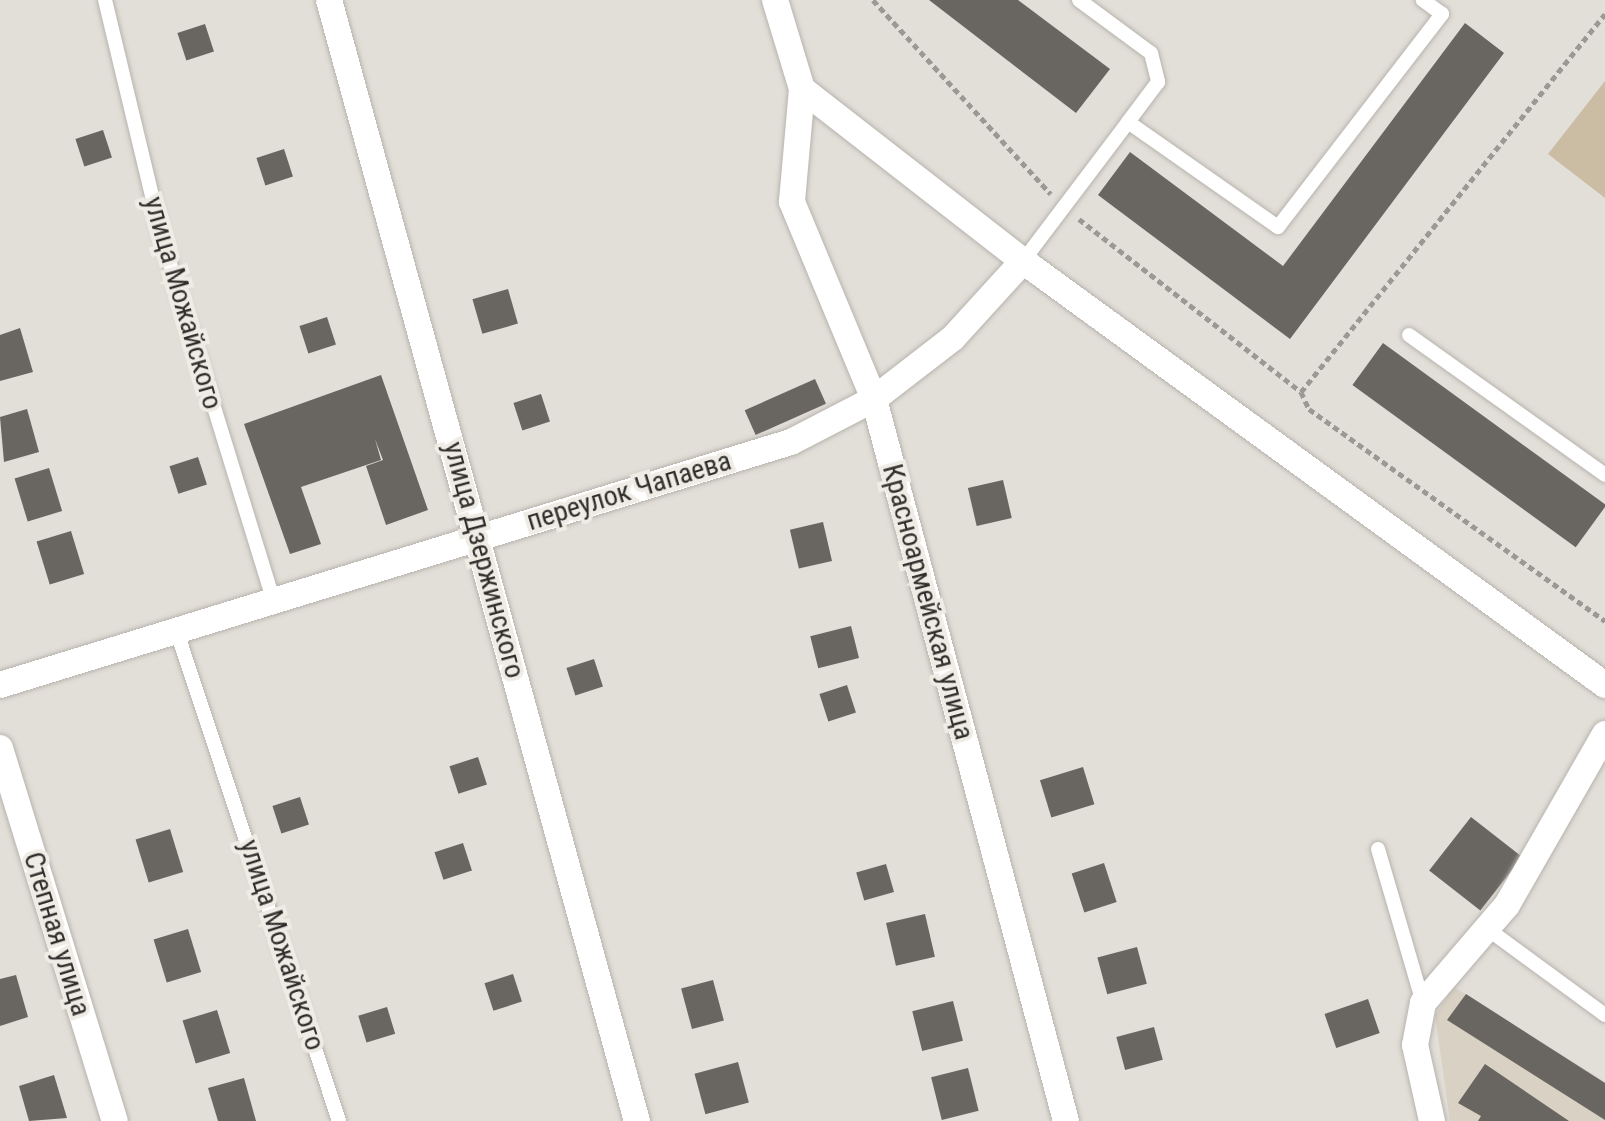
<!DOCTYPE html>
<meta charset="utf-8">
<style>
body{margin:0}
#map{position:relative;width:1605px;height:1121px;overflow:hidden;background:#e2ded8;font-family:"Roboto Condensed",sans-serif}
div>[style]{position:absolute}
.built>*{inset:0;background:#d8d1c4}
.green>*{inset:0;background:#cabda4}
.building>*{inset:0;background:#696661;transform-origin:0 0}
.path>*{height:5px;margin-top:-2.5px;transform-origin:0;background:repeating-linear-gradient(90deg,#9c9894 0 6px,transparent 0 10px)}
.roads{filter:drop-shadow(0 0 2px #b7b3ad) drop-shadow(0 0 2px #b7b3ad)}
.lane>*{height:14px;margin:-7px;padding:0 7px;transform-origin:7px;border-radius:7px;background:#fff}
.street>*{height:26px;margin:-13px;padding:0 13px;transform-origin:13px;border-radius:13px;background:#fff}
span{translate:-50% -50%;white-space:nowrap;text-align:center;line-height:1.15;-webkit-text-stroke:8px #efece5;paint-order:stroke}
.street-label{font-size:28px;color:#302e2c}
</style>
<div id="map">
<div class="built">
<div style="clip-path:polygon(1454px 987px,1605px 1082px,1605px 1121px,1450px 1121px,1435px 1015px)"></div>
</div>
<div class="green">
<div style="clip-path:polygon(1605px 81px,1605px 198px,1548px 154px)"></div>
</div>
<div class="building">
<div style="clip-path:polygon(929px 0,1018px 0,1110px 69px,1076px 113px)"></div>
<div style="clip-path:polygon(1465px 23px,1504px 53px,1290px 339px,1098px 195px,1130px 152px,1283px 266px)"></div>
<div style="left:205px;top:24px;width:29px;height:29px;rotate:72deg"></div>
<div style="left:103px;top:130px;width:29px;height:29px;rotate:72deg"></div>
<div style="left:284px;top:149px;width:29px;height:29px;rotate:72deg"></div>
<div style="left:508px;top:289px;width:36px;height:37px;rotate:74deg"></div>
<div style="left:327px;top:317px;width:29px;height:29px;rotate:72deg"></div>
<div style="clip-path:polygon(20px 328px,33px 372px,0 381px,0 335px)"></div>
<div style="left:1383px;top:343px;width:276px;height:52px;rotate:36deg"></div>
<div style="clip-path:polygon(381px 375px,428px 510px,386px 525px,366px 466px,383px 460px,375px 439px,381px 460px,301px 487px,321px 544px,290px 554px,244px 424px)"></div>
<div style="left:815px;top:379px;width:27px;height:77px;rotate:66deg"></div>
<div style="left:541px;top:394px;width:29px;height:29px;rotate:72deg"></div>
<div style="clip-path:polygon(27px 409px,39px 452px,4px 462px,0 417px)"></div>
<div style="left:198px;top:457px;width:29px;height:30px;rotate:72deg"></div>
<div style="left:49px;top:468px;width:45px;height:36px;rotate:73deg"></div>
<div style="left:1003px;top:480px;width:39px;height:36px;rotate:77deg"></div>
<div style="left:823px;top:522px;width:40px;height:34px;rotate:77deg"></div>
<div style="left:71px;top:531px;width:45px;height:36px;rotate:73deg"></div>
<div style="left:851px;top:626px;width:33px;height:42px;rotate:76deg"></div>
<div style="left:594px;top:659px;width:29px;height:29px;rotate:72deg"></div>
<div style="left:847px;top:685px;width:29px;height:29px;rotate:72deg"></div>
<div style="left:478px;top:757px;width:29px;height:30px;rotate:72deg"></div>
<div style="left:1083px;top:767px;width:39px;height:45px;rotate:73deg"></div>
<div style="left:300px;top:797px;width:29px;height:29px;rotate:72deg"></div>
<div style="left:1471px;top:817px;width:65px;height:68px;rotate:38deg"></div>
<div style="left:170px;top:829px;width:45px;height:36px;rotate:73deg"></div>
<div style="left:463px;top:843px;width:29px;height:30px;rotate:72deg"></div>
<div style="left:1104px;top:863px;width:41px;height:34px;rotate:72deg"></div>
<div style="left:886px;top:864px;width:29px;height:31px;rotate:74deg"></div>
<div style="left:925px;top:914px;width:44px;height:40px;rotate:77deg"></div>
<div style="left:188px;top:929px;width:45px;height:36px;rotate:73deg"></div>
<div style="left:1137px;top:947px;width:38px;height:41px;rotate:75deg"></div>
<div style="left:513px;top:974px;width:29px;height:30px;rotate:72deg"></div>
<div style="clip-path:polygon(16px 975px,28px 1017px,0 1026px,0 979px)"></div>
<div style="left:713px;top:980px;width:42px;height:33px;rotate:75deg"></div>
<div style="clip-path:polygon(1466px 994px,1605px 1083px,1605px 1120px,1447px 1020px)"></div>
<div style="left:1368px;top:999px;width:36px;height:46px;rotate:71deg"></div>
<div style="left:953px;top:1001px;width:41px;height:42px;rotate:76deg"></div>
<div style="left:387px;top:1007px;width:28px;height:30px;rotate:73deg"></div>
<div style="left:217px;top:1010px;width:45px;height:36px;rotate:73deg"></div>
<div style="left:1154px;top:1027px;width:34px;height:39px;rotate:75deg"></div>
<div style="left:738px;top:1062px;width:42px;height:45px;rotate:75deg"></div>
<div style="clip-path:polygon(1485px 1064px,1569px 1121px,1478px 1121px,1481px 1116px,1458px 1103px)"></div>
<div style="left:968px;top:1068px;width:44px;height:38px;rotate:76deg"></div>
<div style="clip-path:polygon(54px 1075px,67px 1118px,29px 1121px,19px 1086px)"></div>
<div style="clip-path:polygon(244px 1078px,256px 1121px,218px 1121px,208px 1088px)"></div>
</div>
<div class="path">
<div style="left:873px;top:0;width:263px;rotate:47.5deg"></div>
<div style="left:1079px;top:219px;width:281px;rotate:37.9deg"></div>
<div style="left:1301px;top:392px;width:19px;rotate:65deg"></div>
<div style="left:1309px;top:409px;width:364px;rotate:35.6deg"></div>
<div style="left:1301px;top:392px;width:485px;rotate:-51.2deg"></div>
</div>
<div class="roads">
<div class="lane">
<div style="left:105px;top:0;width:245px;rotate:76.5deg"></div>
<div style="left:162px;top:238px;width:381px;rotate:72.9deg"></div>
<div style="left:1079px;top:0;width:89px;rotate:36.4deg"></div>
<div style="left:1151px;top:53px;width:30px;rotate:76deg"></div>
<div style="left:1158px;top:82px;width:50px;rotate:126.9deg"></div>
<div style="left:1023px;top:261px;width:174px;rotate:-52.9deg"></div>
<div style="left:1128px;top:122px;width:183px;rotate:35deg"></div>
<div style="left:1278px;top:227px;width:269px;rotate:-52.4deg"></div>
<div style="left:1442px;top:14px;width:24px;rotate:-144deg"></div>
<div style="left:1409px;top:335px;width:241px;rotate:35.5deg"></div>
<div style="left:177px;top:632px;width:515px;rotate:71.67deg"></div>
<div style="left:1378px;top:849px;width:160px;rotate:73.7deg"></div>
<div style="left:1489px;top:930px;width:144px;rotate:36.2deg"></div>
</div>
<div class="street">
<div style="left:329px;top:0;width:1163px;rotate:74.64deg"></div>
<div style="left:775px;top:0;width:93px;rotate:73.1deg"></div>
<div style="left:802px;top:89px;width:280px;rotate:37.9deg"></div>
<div style="left:1023px;top:261px;width:720px;rotate:36.07deg"></div>
<div style="left:802px;top:89px;width:113px;rotate:95.1deg"></div>
<div style="left:792px;top:202px;width:213px;rotate:67.4deg"></div>
<div style="left:874px;top:399px;width:747px;rotate:75.11deg"></div>
<div style="left:0;top:685px;width:827px;rotate:-17.08deg"></div>
<div style="left:791px;top:442px;width:93px;rotate:-27.4deg"></div>
<div style="left:874px;top:399px;width:100px;rotate:-37.7deg"></div>
<div style="left:953px;top:338px;width:104px;rotate:-47.7deg"></div>
<div style="left:0;top:748px;width:390px;rotate:72.9deg"></div>
<div style="left:1432px;top:1121px;width:78px;rotate:-102.6deg"></div>
<div style="left:1415px;top:1045px;width:43px;rotate:-79.2deg"></div>
<div style="left:1423px;top:1003px;width:129px;rotate:-49.4deg"></div>
<div style="left:1507px;top:905px;width:197px;rotate:-60.2deg"></div>
</div>
</div>
<div class="street-label">
<span style="left:183px;top:303px;rotate:74deg">улица Можайского</span>
<span style="left:629px;top:491px;rotate:-17deg">переулок Чапаева</span>
<span style="left:484px;top:560px;rotate:75deg">улица Дзержинского</span>
<span style="left:928px;top:602px;rotate:75deg">Красноармейская улица</span>
<span style="left:57px;top:934px;rotate:73deg">Степная улица</span>
<span style="left:282px;top:945px;rotate:72deg">улица Можайского</span>
</div>
</div>
